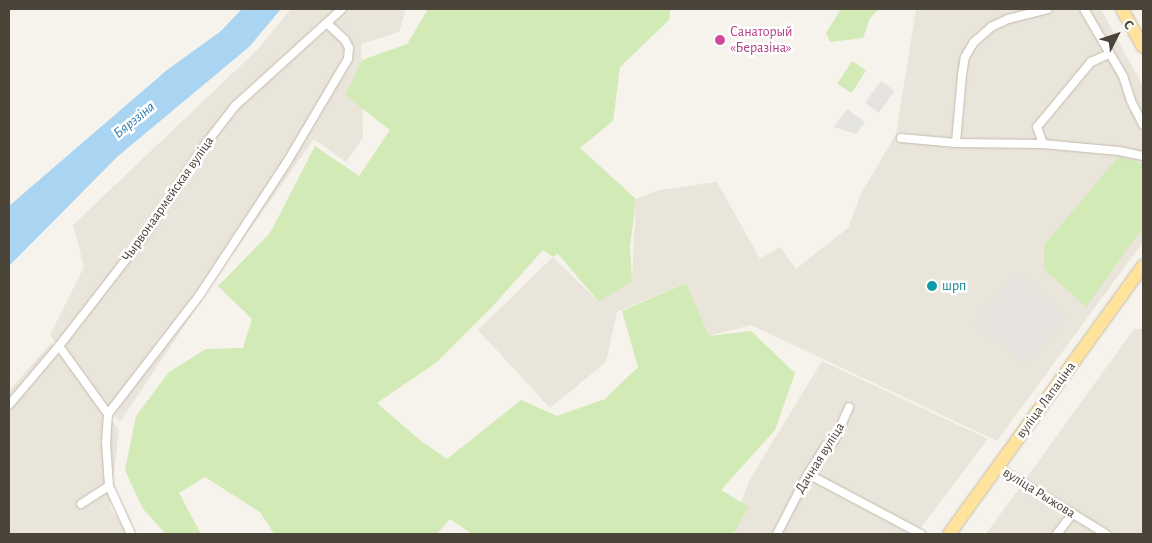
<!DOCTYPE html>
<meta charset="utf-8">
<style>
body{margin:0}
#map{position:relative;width:1152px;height:543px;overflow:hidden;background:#f6f3ec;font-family:"Alegreya Sans",sans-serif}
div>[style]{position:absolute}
.residential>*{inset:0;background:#eae5da}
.industrial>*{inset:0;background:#e6e2dd;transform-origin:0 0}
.green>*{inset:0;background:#d2eab5;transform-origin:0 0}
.parking>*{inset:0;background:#e5e3e0;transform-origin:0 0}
.water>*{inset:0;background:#a9d4f2}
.roads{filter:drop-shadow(0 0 1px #c2bbae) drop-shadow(0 0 1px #c2bbae)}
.street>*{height:8px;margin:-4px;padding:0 4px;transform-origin:4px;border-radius:4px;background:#fff}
.primary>*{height:12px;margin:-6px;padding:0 6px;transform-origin:6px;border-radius:6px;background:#ffe39c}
.dots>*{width:14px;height:14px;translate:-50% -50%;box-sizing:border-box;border:2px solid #fff;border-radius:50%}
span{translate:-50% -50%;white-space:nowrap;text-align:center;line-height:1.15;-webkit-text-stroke:5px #fff;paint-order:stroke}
.hotel-label{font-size:14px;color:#b23c85}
.left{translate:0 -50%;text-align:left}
.street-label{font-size:14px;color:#4b4439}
.culture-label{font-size:14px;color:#0d838f}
.water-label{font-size:15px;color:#2e7ab2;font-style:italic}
.frame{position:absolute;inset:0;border:10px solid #4b4439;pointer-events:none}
.north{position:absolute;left:1092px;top:10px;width:50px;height:50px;-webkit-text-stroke:4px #fff;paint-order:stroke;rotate:49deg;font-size:14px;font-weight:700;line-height:20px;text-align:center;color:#4b4439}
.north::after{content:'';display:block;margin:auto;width:18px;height:22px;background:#4b4439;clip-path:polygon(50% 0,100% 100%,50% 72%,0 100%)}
</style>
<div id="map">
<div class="residential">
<div style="clip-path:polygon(291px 9px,406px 9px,399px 32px,361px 44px,363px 138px,346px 162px,314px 139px,227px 262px,120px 422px,50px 335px,84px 267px,73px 225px,258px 49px)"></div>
<div style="clip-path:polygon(916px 9px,1101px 9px,1143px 86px,1143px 242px,997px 441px,751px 325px,709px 336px,685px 283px,617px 312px,606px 362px,550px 408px,478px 330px,553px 257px,599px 302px,632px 281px,636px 199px,659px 190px,717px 182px,760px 259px,780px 247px,796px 269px,848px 228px,861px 194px,896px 134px)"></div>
<div style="clip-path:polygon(1134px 329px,1143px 329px,1143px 534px,986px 534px)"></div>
<div style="clip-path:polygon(51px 343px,119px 430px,110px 507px,128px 534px,9px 534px,9px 391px)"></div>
<div style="clip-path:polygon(822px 361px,988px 439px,916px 534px,729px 534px,750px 479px)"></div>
</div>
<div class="industrial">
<div style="left:1016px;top:272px;width:68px;height:65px;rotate:40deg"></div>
</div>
<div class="green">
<div style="clip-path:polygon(428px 9px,670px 9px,670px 19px,620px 67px,613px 121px,580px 148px,636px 199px,630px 247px,632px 281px,599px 302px,558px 254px,553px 257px,543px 250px,491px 308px,437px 362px,377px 403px,421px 441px,447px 459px,521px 400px,557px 416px,605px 399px,638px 367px,622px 311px,686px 283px,709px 336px,751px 331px,795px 373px,775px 430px,721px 490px,749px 507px,733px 534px,472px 534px,450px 519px,437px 534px,274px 534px,260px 512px,205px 477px,179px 493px,201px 534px,166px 534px,143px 509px,125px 470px,136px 416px,169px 372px,206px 349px,243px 348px,252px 319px,218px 286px,270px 233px,315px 146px,359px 176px,390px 130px,345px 95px,362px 60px,407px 44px)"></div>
<div style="clip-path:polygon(841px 9px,879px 9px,870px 18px,863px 38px,830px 42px,826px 33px)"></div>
<div style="left:852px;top:61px;width:17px;height:27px;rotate:33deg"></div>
<div style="clip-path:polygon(1119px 156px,1143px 164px,1143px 227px,1086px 307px,1044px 269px,1044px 245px)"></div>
</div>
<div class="parking">
<div style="left:881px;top:81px;width:17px;height:27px;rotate:36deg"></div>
<div style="clip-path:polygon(847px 109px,865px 122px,856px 134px,834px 127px)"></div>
</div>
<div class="water">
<div style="clip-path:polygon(242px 9px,281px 9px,249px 47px,117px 157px,9px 266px,9px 206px,167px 70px,221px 31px)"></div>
</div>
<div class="roads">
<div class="street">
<div style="left:1084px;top:9px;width:78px;rotate:59.8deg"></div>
<div style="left:1123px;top:76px;width:26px;rotate:72deg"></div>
<div style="left:1131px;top:101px;width:27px;rotate:63deg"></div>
<div style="left:901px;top:138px;width:55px;rotate:5.2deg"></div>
<div style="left:956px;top:143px;width:87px;rotate:0.7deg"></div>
<div style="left:1043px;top:144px;width:76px;rotate:5.3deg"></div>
<div style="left:1119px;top:151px;width:25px;rotate:12deg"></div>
<div style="left:956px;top:143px;width:68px;rotate:-85deg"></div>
<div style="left:962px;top:75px;width:18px;rotate:-81deg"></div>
<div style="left:965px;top:57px;width:17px;rotate:-59deg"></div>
<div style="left:974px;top:42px;width:23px;rotate:-41deg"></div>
<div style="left:991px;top:27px;width:19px;rotate:-25deg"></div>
<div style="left:1008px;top:19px;width:41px;rotate:-14deg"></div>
<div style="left:1043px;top:144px;width:18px;rotate:-109deg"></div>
<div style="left:1037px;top:127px;width:85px;rotate:-50.3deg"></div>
<div style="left:1091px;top:62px;width:20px;rotate:-24deg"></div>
<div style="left:59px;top:346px;width:84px;rotate:54.2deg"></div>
<div style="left:108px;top:414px;width:28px;rotate:94deg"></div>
<div style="left:106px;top:442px;width:44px;rotate:86.1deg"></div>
<div style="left:109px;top:486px;width:53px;rotate:65.4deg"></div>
<div style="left:9px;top:405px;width:77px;rotate:-49.7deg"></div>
<div style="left:59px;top:346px;width:135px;rotate:-52.2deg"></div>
<div style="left:142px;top:239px;width:117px;rotate:-56.2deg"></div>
<div style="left:207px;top:142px;width:46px;rotate:-52.1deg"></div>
<div style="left:235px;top:106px;width:144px;rotate:-42.2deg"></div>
<div style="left:108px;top:414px;width:149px;rotate:-52.4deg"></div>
<div style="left:199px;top:296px;width:160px;rotate:-56.7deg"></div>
<div style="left:287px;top:162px;width:120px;rotate:-59.4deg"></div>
<div style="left:348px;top:59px;width:11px;rotate:-85deg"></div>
<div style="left:349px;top:48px;width:9px;rotate:-117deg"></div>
<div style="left:345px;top:40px;width:25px;rotate:-137deg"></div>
<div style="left:997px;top:467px;width:128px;rotate:31.6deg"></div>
<div style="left:808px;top:474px;width:128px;rotate:28deg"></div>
<div style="left:81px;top:504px;width:33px;rotate:-33deg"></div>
<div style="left:777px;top:534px;width:68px;rotate:-62.7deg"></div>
<div style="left:808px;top:474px;width:34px;rotate:-58deg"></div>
<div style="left:826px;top:445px;width:9px;rotate:-27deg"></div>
<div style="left:834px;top:441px;width:37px;rotate:-66deg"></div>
<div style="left:1057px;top:534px;width:25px;rotate:-53deg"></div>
</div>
<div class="primary">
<div style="left:1122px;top:9px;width:43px;rotate:61.1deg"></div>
<div style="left:949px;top:534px;width:331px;rotate:-54.1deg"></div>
</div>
</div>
<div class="dots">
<div style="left:720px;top:40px;background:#d1479c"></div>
<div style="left:932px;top:286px;background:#0f9aa8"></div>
</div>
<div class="hotel-label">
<span class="left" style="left:730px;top:40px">Санаторый<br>«Беразіна»</span>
</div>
<div class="street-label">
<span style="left:168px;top:199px;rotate:-55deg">Чырвонаармейская вуліца</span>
<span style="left:1046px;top:400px;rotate:-54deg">вуліца Лапаціна</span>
<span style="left:820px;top:458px;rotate:-58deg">Дачная вуліца</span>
<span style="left:1039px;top:493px;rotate:32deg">вуліца Рыжова</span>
</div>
<div class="culture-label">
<span class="left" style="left:942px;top:286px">шрп</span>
</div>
<div class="water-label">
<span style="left:134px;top:120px;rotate:-39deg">Бярэзіна</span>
</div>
<div class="frame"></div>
<div class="north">С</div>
</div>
